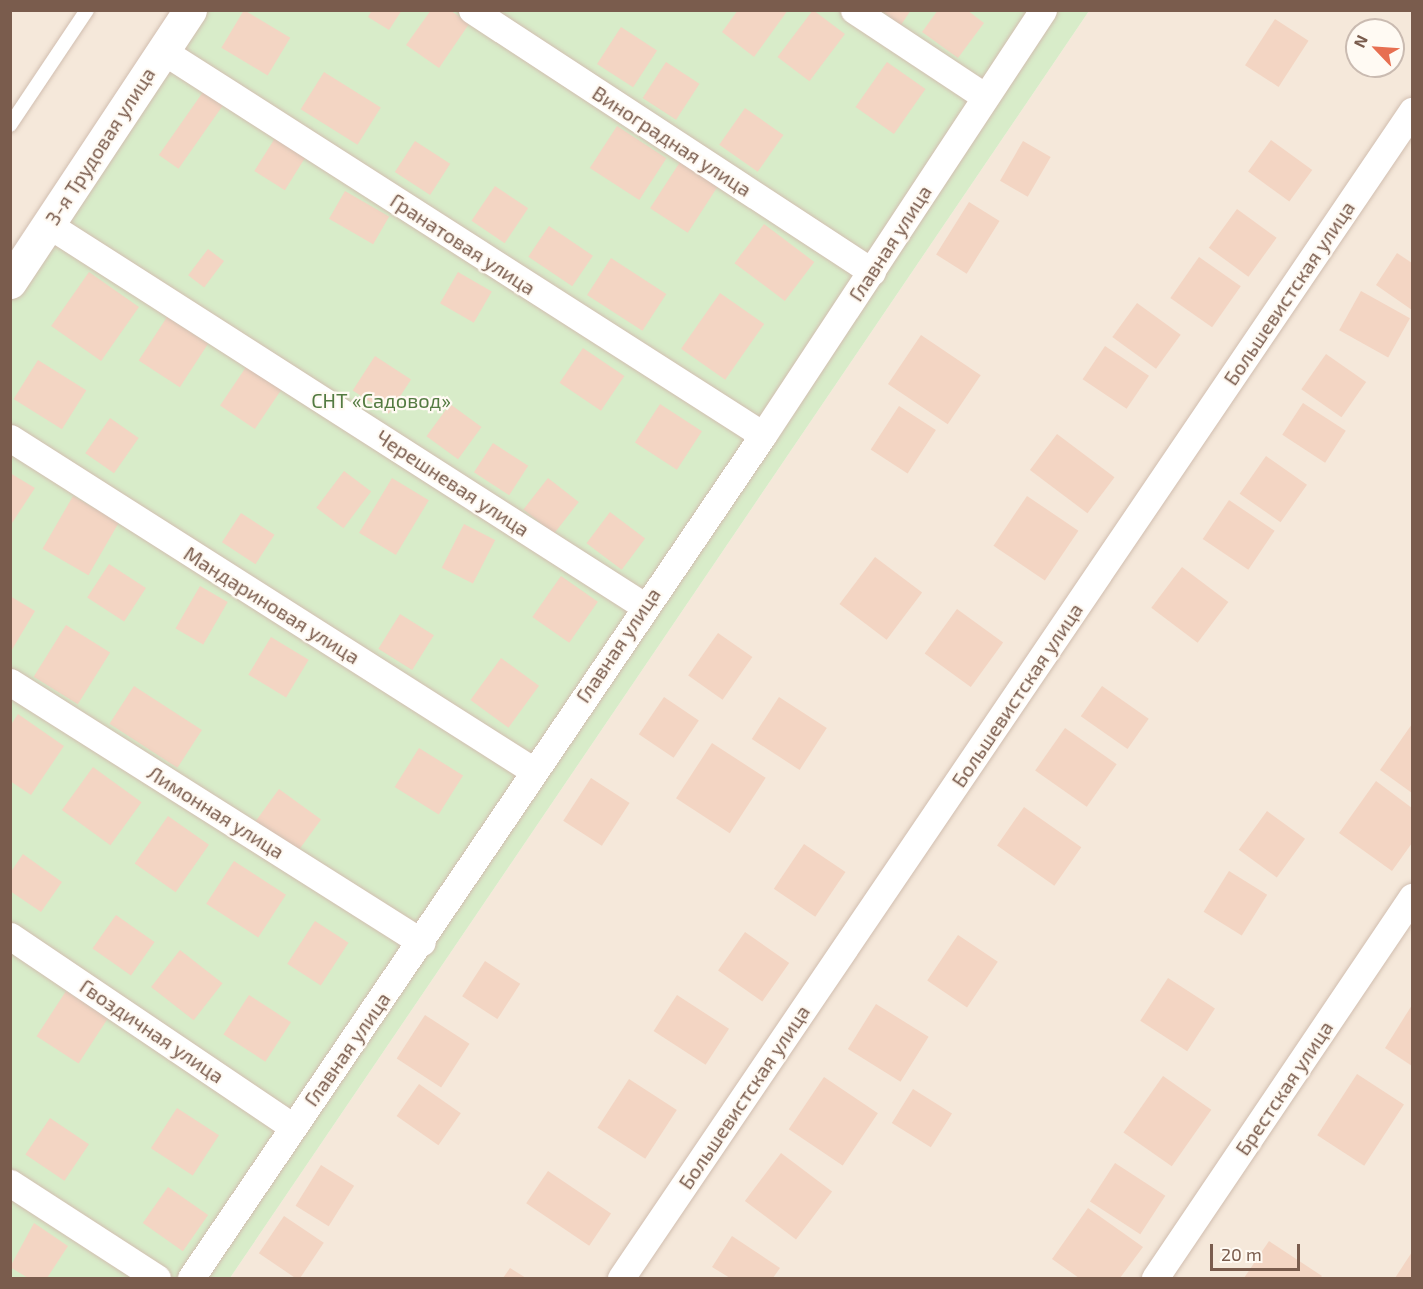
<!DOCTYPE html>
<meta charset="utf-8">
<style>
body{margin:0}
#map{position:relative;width:1423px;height:1289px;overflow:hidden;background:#fdf6ec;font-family:"Exo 2",sans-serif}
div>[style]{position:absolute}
.residential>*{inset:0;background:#f5e8da}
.green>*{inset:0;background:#d8ecc9}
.building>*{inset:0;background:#f3d5c3;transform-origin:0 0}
.roads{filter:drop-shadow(0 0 2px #d1beb0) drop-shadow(0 0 2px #d1beb0)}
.lane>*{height:14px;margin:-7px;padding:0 7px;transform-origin:7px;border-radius:7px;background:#fff}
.street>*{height:27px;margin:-13.5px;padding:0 13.5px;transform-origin:13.5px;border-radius:13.5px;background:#fff}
.secondary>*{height:33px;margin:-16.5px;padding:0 16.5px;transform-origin:16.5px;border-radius:16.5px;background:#fff}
span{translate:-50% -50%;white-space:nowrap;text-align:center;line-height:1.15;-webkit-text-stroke:4.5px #fffaf3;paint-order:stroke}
.street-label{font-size:20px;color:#7a5c4d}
.park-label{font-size:20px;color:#537a41}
.frame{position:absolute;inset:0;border:12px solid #7a5c4d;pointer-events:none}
.north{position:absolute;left:1345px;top:18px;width:60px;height:60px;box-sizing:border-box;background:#fffaf3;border:2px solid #cabbb1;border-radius:50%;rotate:295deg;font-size:16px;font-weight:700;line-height:24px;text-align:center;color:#7a5c4d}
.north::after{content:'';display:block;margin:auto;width:21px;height:27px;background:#e76f51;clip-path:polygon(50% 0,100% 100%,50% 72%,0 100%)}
.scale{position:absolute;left:1210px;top:1244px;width:90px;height:27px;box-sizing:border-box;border:3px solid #7a5c4d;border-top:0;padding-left:8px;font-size:18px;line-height:21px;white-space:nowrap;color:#7a5c4d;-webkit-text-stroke:4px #fffaf3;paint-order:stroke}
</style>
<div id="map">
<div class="residential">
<div style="clip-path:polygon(11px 11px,173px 11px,11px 250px)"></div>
<div style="clip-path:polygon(evenodd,1089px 11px,1412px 11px,1412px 1278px,230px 1278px,1089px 11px,1357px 30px,1393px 30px,1393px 66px,1357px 66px,1357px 30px)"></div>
</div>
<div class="green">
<div style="clip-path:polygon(201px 11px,1089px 11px,230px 1278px,11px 1278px,11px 289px)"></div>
</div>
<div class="building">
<div style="left:244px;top:10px;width:54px;height:44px;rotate:31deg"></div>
<div style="clip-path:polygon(372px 10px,402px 10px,389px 30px,368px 17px)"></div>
<div style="clip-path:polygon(431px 10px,450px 10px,469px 24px,439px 68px,406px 45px)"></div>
<div style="clip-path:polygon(738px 10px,788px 10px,754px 57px,722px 32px)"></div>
<div style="left:813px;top:10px;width:40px;height:59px;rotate:37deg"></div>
<div style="clip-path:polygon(881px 10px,911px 10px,901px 25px)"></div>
<div style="clip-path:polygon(938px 10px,967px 10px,984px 23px,958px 58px,922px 32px)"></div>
<div style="left:1275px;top:19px;width:40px;height:55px;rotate:33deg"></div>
<div style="left:621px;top:27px;width:43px;height:44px;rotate:33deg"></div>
<div style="left:666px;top:62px;width:40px;height:43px;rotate:33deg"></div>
<div style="left:887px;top:62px;width:47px;height:55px;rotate:35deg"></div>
<div style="left:324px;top:72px;width:67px;height:44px;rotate:32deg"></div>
<div style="left:203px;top:92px;width:24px;height:77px;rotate:35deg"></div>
<div style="left:745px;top:108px;width:47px;height:45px;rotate:35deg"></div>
<div style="left:617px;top:126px;width:59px;height:50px;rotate:33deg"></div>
<div style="left:275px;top:138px;width:36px;height:39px;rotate:32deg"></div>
<div style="left:1271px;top:140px;width:51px;height:39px;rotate:36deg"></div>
<div style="left:415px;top:141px;width:42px;height:37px;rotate:33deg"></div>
<div style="left:1023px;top:141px;width:32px;height:46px;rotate:30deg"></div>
<div style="left:680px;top:162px;width:45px;height:55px;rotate:33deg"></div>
<div style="left:495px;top:186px;width:40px;height:42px;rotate:34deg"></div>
<div style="left:345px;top:191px;width:51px;height:32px;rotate:30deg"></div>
<div style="left:969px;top:202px;width:36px;height:62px;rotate:32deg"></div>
<div style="left:1237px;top:209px;width:49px;height:48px;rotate:36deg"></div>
<div style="left:764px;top:224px;width:63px;height:49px;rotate:37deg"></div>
<div style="left:549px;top:226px;width:53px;height:37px;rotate:34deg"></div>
<div style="left:208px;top:249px;width:20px;height:33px;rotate:37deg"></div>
<div style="clip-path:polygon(1397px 253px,1412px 263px,1412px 310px,1376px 285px)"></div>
<div style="left:1199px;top:257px;width:51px;height:50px;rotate:35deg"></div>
<div style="left:611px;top:258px;width:66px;height:44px;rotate:33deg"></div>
<div style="left:89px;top:272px;width:61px;height:66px;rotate:35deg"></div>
<div style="left:458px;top:272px;width:39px;height:36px;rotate:30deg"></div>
<div style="left:1361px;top:291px;width:56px;height:45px;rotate:29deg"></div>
<div style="left:720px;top:293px;width:54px;height:68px;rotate:35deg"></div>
<div style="left:1137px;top:303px;width:54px;height:42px;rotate:36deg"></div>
<div style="left:167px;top:317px;width:49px;height:52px;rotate:33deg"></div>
<div style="left:921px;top:335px;width:72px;height:59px;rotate:34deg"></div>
<div style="left:1105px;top:346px;width:53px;height:40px;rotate:34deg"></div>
<div style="left:583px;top:348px;width:50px;height:42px;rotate:34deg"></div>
<div style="left:1326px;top:354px;width:49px;height:43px;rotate:35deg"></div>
<div style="left:375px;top:356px;width:43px;height:41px;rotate:33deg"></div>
<div style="left:38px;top:360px;width:57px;height:46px;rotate:32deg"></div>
<div style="left:248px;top:364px;width:42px;height:50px;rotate:34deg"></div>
<div style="left:1303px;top:403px;width:51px;height:38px;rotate:33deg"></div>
<div style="left:450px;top:404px;width:39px;height:40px;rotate:36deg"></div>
<div style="left:660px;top:404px;width:50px;height:46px;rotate:33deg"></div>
<div style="left:899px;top:406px;width:44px;height:52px;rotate:33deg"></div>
<div style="left:110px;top:418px;width:35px;height:43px;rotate:35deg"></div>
<div style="left:1057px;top:434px;width:72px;height:45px;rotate:37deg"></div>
<div style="left:493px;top:443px;width:42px;height:35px;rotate:33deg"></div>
<div style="left:1266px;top:456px;width:50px;height:46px;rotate:35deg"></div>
<div style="left:344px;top:471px;width:34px;height:46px;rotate:37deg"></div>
<div style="clip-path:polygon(10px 473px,35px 488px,10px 526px)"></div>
<div style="left:392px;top:478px;width:43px;height:64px;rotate:31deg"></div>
<div style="left:548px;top:478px;width:39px;height:40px;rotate:38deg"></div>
<div style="left:73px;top:496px;width:53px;height:61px;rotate:30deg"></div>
<div style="left:1027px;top:496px;width:62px;height:60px;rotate:34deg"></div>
<div style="left:1229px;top:500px;width:55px;height:47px;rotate:34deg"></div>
<div style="left:610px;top:512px;width:44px;height:39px;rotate:37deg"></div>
<div style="left:241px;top:513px;width:40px;height:35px;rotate:33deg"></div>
<div style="left:464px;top:524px;width:35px;height:49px;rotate:27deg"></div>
<div style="left:875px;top:557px;width:59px;height:59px;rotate:37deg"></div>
<div style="left:109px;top:564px;width:44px;height:40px;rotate:33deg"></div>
<div style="left:1182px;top:567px;width:58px;height:51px;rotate:37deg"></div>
<div style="left:561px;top:576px;width:45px;height:50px;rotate:35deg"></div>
<div style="left:200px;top:586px;width:32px;height:49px;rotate:30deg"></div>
<div style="clip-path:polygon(10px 596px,35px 611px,10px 653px)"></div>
<div style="left:957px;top:609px;width:57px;height:55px;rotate:36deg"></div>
<div style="left:400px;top:614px;width:40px;height:41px;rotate:32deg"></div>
<div style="left:66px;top:625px;width:52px;height:61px;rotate:32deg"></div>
<div style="left:718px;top:633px;width:42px;height:52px;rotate:35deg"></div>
<div style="left:271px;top:637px;width:44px;height:44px;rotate:31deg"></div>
<div style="left:501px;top:658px;width:47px;height:52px;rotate:36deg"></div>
<div style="left:134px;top:686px;width:81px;height:45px;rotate:33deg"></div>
<div style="left:1102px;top:686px;width:57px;height:37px;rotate:35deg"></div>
<div style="left:664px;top:697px;width:42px;height:45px;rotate:34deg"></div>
<div style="left:779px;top:697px;width:57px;height:50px;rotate:33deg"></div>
<div style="clip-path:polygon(18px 714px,64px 746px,31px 795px,10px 781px,10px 726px)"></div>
<div style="clip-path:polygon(1412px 724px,1412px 793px,1380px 770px)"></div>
<div style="left:1065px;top:728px;width:63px;height:52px;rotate:35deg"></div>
<div style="left:712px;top:743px;width:64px;height:66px;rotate:33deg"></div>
<div style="left:419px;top:748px;width:52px;height:46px;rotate:32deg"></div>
<div style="left:93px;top:767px;width:60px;height:53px;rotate:36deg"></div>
<div style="left:591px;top:778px;width:46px;height:51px;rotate:33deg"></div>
<div style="clip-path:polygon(1376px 781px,1412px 808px,1412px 843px,1392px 871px,1339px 833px)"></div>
<div style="left:279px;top:789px;width:52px;height:43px;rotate:36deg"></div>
<div style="left:1024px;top:807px;width:70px;height:47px;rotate:35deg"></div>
<div style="left:1267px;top:811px;width:47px;height:48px;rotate:36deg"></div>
<div style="left:168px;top:816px;width:50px;height:58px;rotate:35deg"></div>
<div style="left:804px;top:844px;width:50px;height:54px;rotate:34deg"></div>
<div style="clip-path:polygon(23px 854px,62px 882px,41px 912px,10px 891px,10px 873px)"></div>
<div style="left:234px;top:861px;width:62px;height:51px;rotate:33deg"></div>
<div style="left:1229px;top:871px;width:45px;height:48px;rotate:32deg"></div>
<div style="left:116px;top:915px;width:47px;height:41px;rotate:35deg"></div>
<div style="left:315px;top:921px;width:40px;height:51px;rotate:33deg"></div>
<div style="left:745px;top:932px;width:54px;height:47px;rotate:35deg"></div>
<div style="left:958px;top:935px;width:48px;height:55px;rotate:34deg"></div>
<div style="left:180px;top:950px;width:54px;height:47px;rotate:38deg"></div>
<div style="left:485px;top:961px;width:42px;height:42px;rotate:33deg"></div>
<div style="left:1168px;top:978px;width:56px;height:51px;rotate:33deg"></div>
<div style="left:66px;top:991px;width:50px;height:54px;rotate:33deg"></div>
<div style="left:249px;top:995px;width:50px;height:47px;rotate:33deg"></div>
<div style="left:677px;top:995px;width:62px;height:43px;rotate:33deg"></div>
<div style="left:876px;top:1004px;width:62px;height:53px;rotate:32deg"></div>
<div style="clip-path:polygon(1412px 1005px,1412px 1066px,1385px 1048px)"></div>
<div style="left:425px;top:1015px;width:53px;height:52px;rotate:33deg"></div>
<div style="left:1357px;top:1074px;width:56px;height:73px;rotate:33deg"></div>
<div style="left:1163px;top:1076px;width:59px;height:69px;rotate:35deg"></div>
<div style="left:824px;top:1077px;width:65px;height:63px;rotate:34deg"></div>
<div style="left:629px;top:1079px;width:57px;height:58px;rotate:33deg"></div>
<div style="left:419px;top:1084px;width:51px;height:39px;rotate:35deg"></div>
<div style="left:913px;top:1089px;width:46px;height:40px;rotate:32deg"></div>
<div style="left:177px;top:1108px;width:50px;height:48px;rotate:33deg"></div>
<div style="left:50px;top:1118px;width:47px;height:44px;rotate:34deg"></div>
<div style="left:781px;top:1153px;width:64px;height:60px;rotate:37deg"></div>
<div style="left:1115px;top:1163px;width:60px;height:46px;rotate:33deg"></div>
<div style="left:321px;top:1165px;width:39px;height:48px;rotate:32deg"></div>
<div style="left:548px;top:1171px;width:76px;height:39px;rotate:34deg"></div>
<div style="left:168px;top:1187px;width:49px;height:44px;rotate:35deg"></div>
<div style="clip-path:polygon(1088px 1208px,1143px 1247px,1120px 1278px,1079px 1278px,1052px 1259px)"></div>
<div style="left:284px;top:1216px;width:48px;height:45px;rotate:34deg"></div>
<div style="clip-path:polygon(34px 1223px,68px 1246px,47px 1278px,28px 1278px,10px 1267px)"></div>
<div style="clip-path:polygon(732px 1236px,780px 1268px,773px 1278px,730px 1278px,712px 1267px)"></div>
<div style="clip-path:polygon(1269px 1241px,1322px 1276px,1320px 1278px,1244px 1278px)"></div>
<div style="clip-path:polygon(1412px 1252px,1412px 1278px,1395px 1278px)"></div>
<div style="clip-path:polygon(510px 1268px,526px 1278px,503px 1278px)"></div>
</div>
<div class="roads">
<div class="lane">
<div style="left:10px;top:125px;width:138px;rotate:-56.2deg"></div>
</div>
<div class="street">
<div style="left:472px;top:10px;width:478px;rotate:33.2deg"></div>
<div style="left:854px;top:10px;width:156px;rotate:33.5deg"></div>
<div style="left:163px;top:51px;width:712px;rotate:32.62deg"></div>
<div style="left:49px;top:225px;width:707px;rotate:32.63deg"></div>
<div style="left:10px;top:438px;width:621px;rotate:32.44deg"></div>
<div style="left:10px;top:682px;width:487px;rotate:32.3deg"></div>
<div style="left:10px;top:936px;width:341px;rotate:34deg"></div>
<div style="left:10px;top:1183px;width:175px;rotate:32.9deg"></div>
<div style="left:191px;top:1278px;width:1019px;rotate:-55.84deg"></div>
<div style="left:763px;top:435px;width:509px;rotate:-56.62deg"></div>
<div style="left:621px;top:1278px;width:1410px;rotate:-55.87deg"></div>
<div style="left:1155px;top:1278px;width:460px;rotate:-56deg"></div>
</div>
<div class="secondary">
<div style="left:10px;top:282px;width:326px;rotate:-56.5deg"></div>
</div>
</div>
<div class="street-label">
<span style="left:672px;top:141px;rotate:33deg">Виноградная улица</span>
<span style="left:100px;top:146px;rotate:-57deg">3-я Трудовая улица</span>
<span style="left:890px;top:243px;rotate:-57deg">Главная улица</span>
<span style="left:463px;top:244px;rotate:33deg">Гранатовая улица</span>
<span style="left:1289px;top:293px;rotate:-56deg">Большевистская улица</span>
<span style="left:453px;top:483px;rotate:33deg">Черешневая улица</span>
<span style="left:272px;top:605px;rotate:32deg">Мандариновая улица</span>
<span style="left:618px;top:645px;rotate:-56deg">Главная улица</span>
<span style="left:1017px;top:695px;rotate:-56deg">Большевистская улица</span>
<span style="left:216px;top:812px;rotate:32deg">Лимонная улица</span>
<span style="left:152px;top:1031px;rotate:34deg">Гвоздичная улица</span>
<span style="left:347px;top:1049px;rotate:-55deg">Главная улица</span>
<span style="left:1284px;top:1088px;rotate:-56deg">Брестская улица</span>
<span style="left:744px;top:1097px;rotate:-56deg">Большевистская улица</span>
</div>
<div class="park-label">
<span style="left:381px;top:400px">СНТ «Садовод»</span>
</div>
<div class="frame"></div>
<div class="north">N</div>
<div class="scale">20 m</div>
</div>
